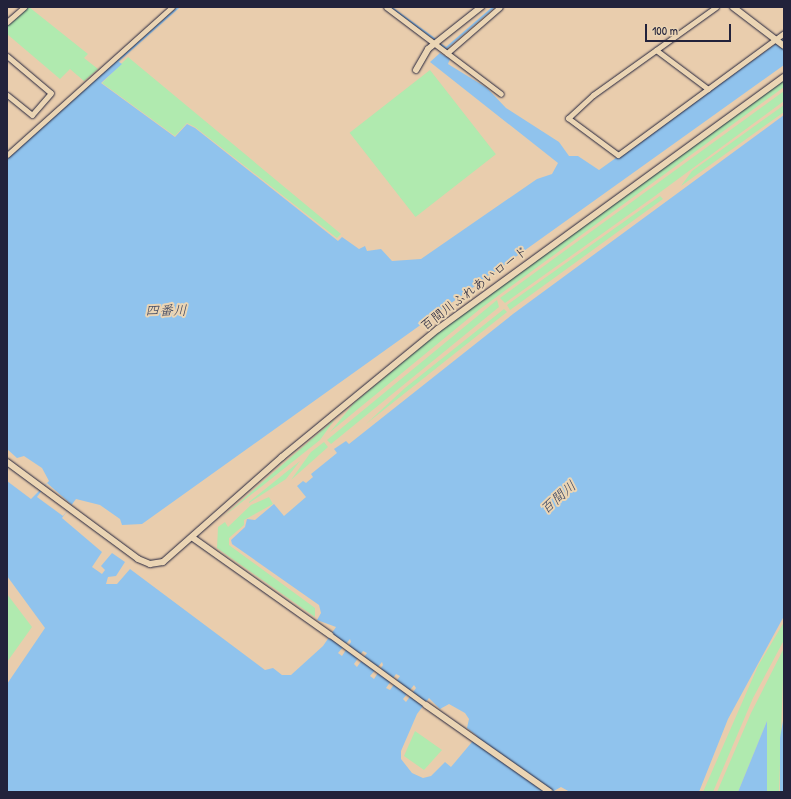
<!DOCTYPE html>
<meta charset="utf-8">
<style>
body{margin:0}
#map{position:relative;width:791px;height:799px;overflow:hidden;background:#e9cdad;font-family:"Patrick Hand","Klee One",sans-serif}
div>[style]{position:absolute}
.green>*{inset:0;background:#b0eaaf;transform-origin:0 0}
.water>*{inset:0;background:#90c3ed}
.pier>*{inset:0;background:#e9cdad}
.stream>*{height:1.5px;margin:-0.75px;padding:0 0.75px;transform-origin:0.75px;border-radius:0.75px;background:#90c3ed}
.roads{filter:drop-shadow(0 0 1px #22223b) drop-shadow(0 0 1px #22223b)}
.minor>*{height:5px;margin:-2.5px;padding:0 2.5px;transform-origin:2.5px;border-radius:2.5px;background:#ebd5b4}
.tertiary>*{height:6px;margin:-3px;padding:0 3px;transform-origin:3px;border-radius:3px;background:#ebd5b4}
span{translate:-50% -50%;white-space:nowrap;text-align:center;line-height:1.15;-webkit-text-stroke:4px #ebd5b4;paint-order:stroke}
.street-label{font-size:13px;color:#22223b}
.water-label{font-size:14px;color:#38425f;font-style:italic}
.frame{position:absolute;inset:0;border:8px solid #22223b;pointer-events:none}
.scale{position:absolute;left:645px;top:24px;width:86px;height:18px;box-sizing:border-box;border:2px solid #22223b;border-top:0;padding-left:5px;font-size:12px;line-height:14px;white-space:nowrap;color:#22223b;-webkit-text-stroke:3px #ebd5b4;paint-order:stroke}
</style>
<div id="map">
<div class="green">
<div style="clip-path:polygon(29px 7px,88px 54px,84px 58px,98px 69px,84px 81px,70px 69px,60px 79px,7px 34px,7px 26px)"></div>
<div style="clip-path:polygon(128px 57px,341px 234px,337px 238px,195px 127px,187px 123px,175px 136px,102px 83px)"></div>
<div style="left:430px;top:70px;width:107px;height:102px;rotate:52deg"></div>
<div style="clip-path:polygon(784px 79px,784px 87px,480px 309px,330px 432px,354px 403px,460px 314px)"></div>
<div style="clip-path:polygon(784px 91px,784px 101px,655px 196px,505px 303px,500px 298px)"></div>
<div style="clip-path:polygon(784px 105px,784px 112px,681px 186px,692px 171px)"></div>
<div style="clip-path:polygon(660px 196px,663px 199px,510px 310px,507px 305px)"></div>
<div style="clip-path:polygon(497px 300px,499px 307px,331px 444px,327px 440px)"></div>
<div style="clip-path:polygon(504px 309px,507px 312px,366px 424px,405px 388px)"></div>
<div style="clip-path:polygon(335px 419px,320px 440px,223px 517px,267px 478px)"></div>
<div style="clip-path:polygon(324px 442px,328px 447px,291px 480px,311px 452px)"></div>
<div style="clip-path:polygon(300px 461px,286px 479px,249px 503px,249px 502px)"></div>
<div style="clip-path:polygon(269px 497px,273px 504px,244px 520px,244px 525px,229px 538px,229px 545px,315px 608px,315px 617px,217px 548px,218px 527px,225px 522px,228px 527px,251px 505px)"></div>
<div style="clip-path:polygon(7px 594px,32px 627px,7px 662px)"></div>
<div style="clip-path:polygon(784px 622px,784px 640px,753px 698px,713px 792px,703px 792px,758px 666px)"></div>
<div style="clip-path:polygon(784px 648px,779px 792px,767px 792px,767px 721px,738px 792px,717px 792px,751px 713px)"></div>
<div style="clip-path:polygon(415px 731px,442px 750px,424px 770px,404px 756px)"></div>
</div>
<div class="water">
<div style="clip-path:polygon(evenodd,784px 38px,784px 65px,142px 524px,122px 525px,120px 519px,100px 505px,76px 499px,62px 518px,102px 552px,92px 567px,102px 574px,105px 570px,101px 566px,112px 553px,125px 562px,116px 576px,108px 577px,106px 584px,117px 584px,130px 569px,265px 670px,273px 668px,282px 675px,291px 675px,323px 646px,336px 627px,317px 620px,321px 613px,319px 605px,232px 544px,231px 540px,245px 527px,247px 519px,255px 520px,274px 504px,284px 516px,306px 497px,297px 486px,303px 481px,306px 483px,313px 477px,311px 474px,337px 453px,334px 449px,346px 441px,349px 444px,513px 314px,784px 115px,784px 616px,728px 719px,699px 792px,570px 792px,561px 787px,552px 792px,7px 792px,7px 684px,45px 628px,7px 576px,7px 481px,31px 499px,49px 481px,42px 468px,24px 456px,17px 458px,7px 449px,7px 159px,116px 60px,122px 64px,101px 83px,175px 137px,187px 124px,195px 128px,338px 241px,342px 237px,359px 249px,365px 246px,367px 251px,381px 249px,392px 261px,421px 259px,537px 179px,552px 174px,558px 163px,430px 62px,440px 53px,450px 59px,448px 64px,487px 88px,506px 108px,559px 142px,569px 156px,578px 156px,599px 170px,784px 38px,350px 639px,351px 642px,342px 656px,338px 653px,350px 639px,784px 38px,363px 651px,367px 653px,357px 667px,354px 664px,363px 651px,784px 38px,382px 662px,383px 665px,374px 679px,370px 676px,382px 662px,784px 38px,396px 674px,400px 676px,390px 690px,386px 688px,396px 674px,784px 38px,414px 685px,416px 688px,406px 702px,403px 699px,414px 685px,784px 38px,429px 698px,440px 709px,449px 704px,465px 713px,469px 719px,467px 728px,477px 736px,451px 767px,445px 762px,431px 776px,423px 778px,412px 773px,401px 759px,401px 751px,417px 714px,429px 698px)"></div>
<div style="clip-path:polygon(784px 715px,784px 792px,780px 792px,780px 738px)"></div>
<div style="clip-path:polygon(767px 721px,767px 792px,738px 792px)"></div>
</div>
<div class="pier">
<div style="clip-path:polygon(47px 483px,72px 505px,63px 516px,37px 497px)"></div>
</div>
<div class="stream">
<div style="left:391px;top:7px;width:54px;rotate:36deg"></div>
<div style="left:442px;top:45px;width:5px;rotate:37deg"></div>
<div style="left:444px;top:50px;width:66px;rotate:-40.7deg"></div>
<div style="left:117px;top:62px;width:83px;rotate:-41.6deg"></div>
</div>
<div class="roads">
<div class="minor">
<div style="left:386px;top:7px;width:144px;rotate:37.1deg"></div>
<div style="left:716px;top:7px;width:151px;rotate:144.4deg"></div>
<div style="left:593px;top:95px;width:34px;rotate:137deg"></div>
<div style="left:568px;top:118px;width:62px;rotate:36.5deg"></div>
<div style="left:618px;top:155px;width:206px;rotate:-36.3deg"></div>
<div style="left:7px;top:22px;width:23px;rotate:-41deg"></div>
<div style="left:656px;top:50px;width:65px;rotate:36.9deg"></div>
<div style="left:447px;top:53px;width:70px;rotate:-41deg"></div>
<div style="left:7px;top:56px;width:57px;rotate:40.1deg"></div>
<div style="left:51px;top:93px;width:29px;rotate:131deg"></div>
<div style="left:32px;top:115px;width:32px;rotate:-141deg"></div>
<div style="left:7px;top:155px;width:222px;rotate:-41.9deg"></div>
<div style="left:330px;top:635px;width:119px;rotate:36.1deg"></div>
</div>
<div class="tertiary">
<div style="left:733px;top:7px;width:64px;rotate:37.4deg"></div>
<div style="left:416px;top:70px;width:24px;rotate:-60deg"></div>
<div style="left:428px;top:49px;width:68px;rotate:-38.4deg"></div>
<div style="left:7px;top:462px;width:163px;rotate:36.5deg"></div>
<div style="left:138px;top:559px;width:13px;rotate:23deg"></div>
<div style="left:150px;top:564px;width:13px;rotate:-9deg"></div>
<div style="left:163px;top:562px;width:159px;rotate:-41.4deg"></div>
<div style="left:282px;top:457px;width:202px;rotate:-39.4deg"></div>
<div style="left:438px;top:329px;width:428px;rotate:-36.1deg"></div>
<div style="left:193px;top:538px;width:168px;rotate:35.3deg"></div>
<div style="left:426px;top:705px;width:151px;rotate:35.1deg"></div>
</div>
</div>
<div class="street-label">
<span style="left:474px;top:288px;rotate:-37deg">百間川ふれあいロード</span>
</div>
<div class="water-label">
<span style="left:166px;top:310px">四番川</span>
<span style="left:558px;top:497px;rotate:-41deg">百間川</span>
</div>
<div class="frame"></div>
<div class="scale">100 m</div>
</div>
